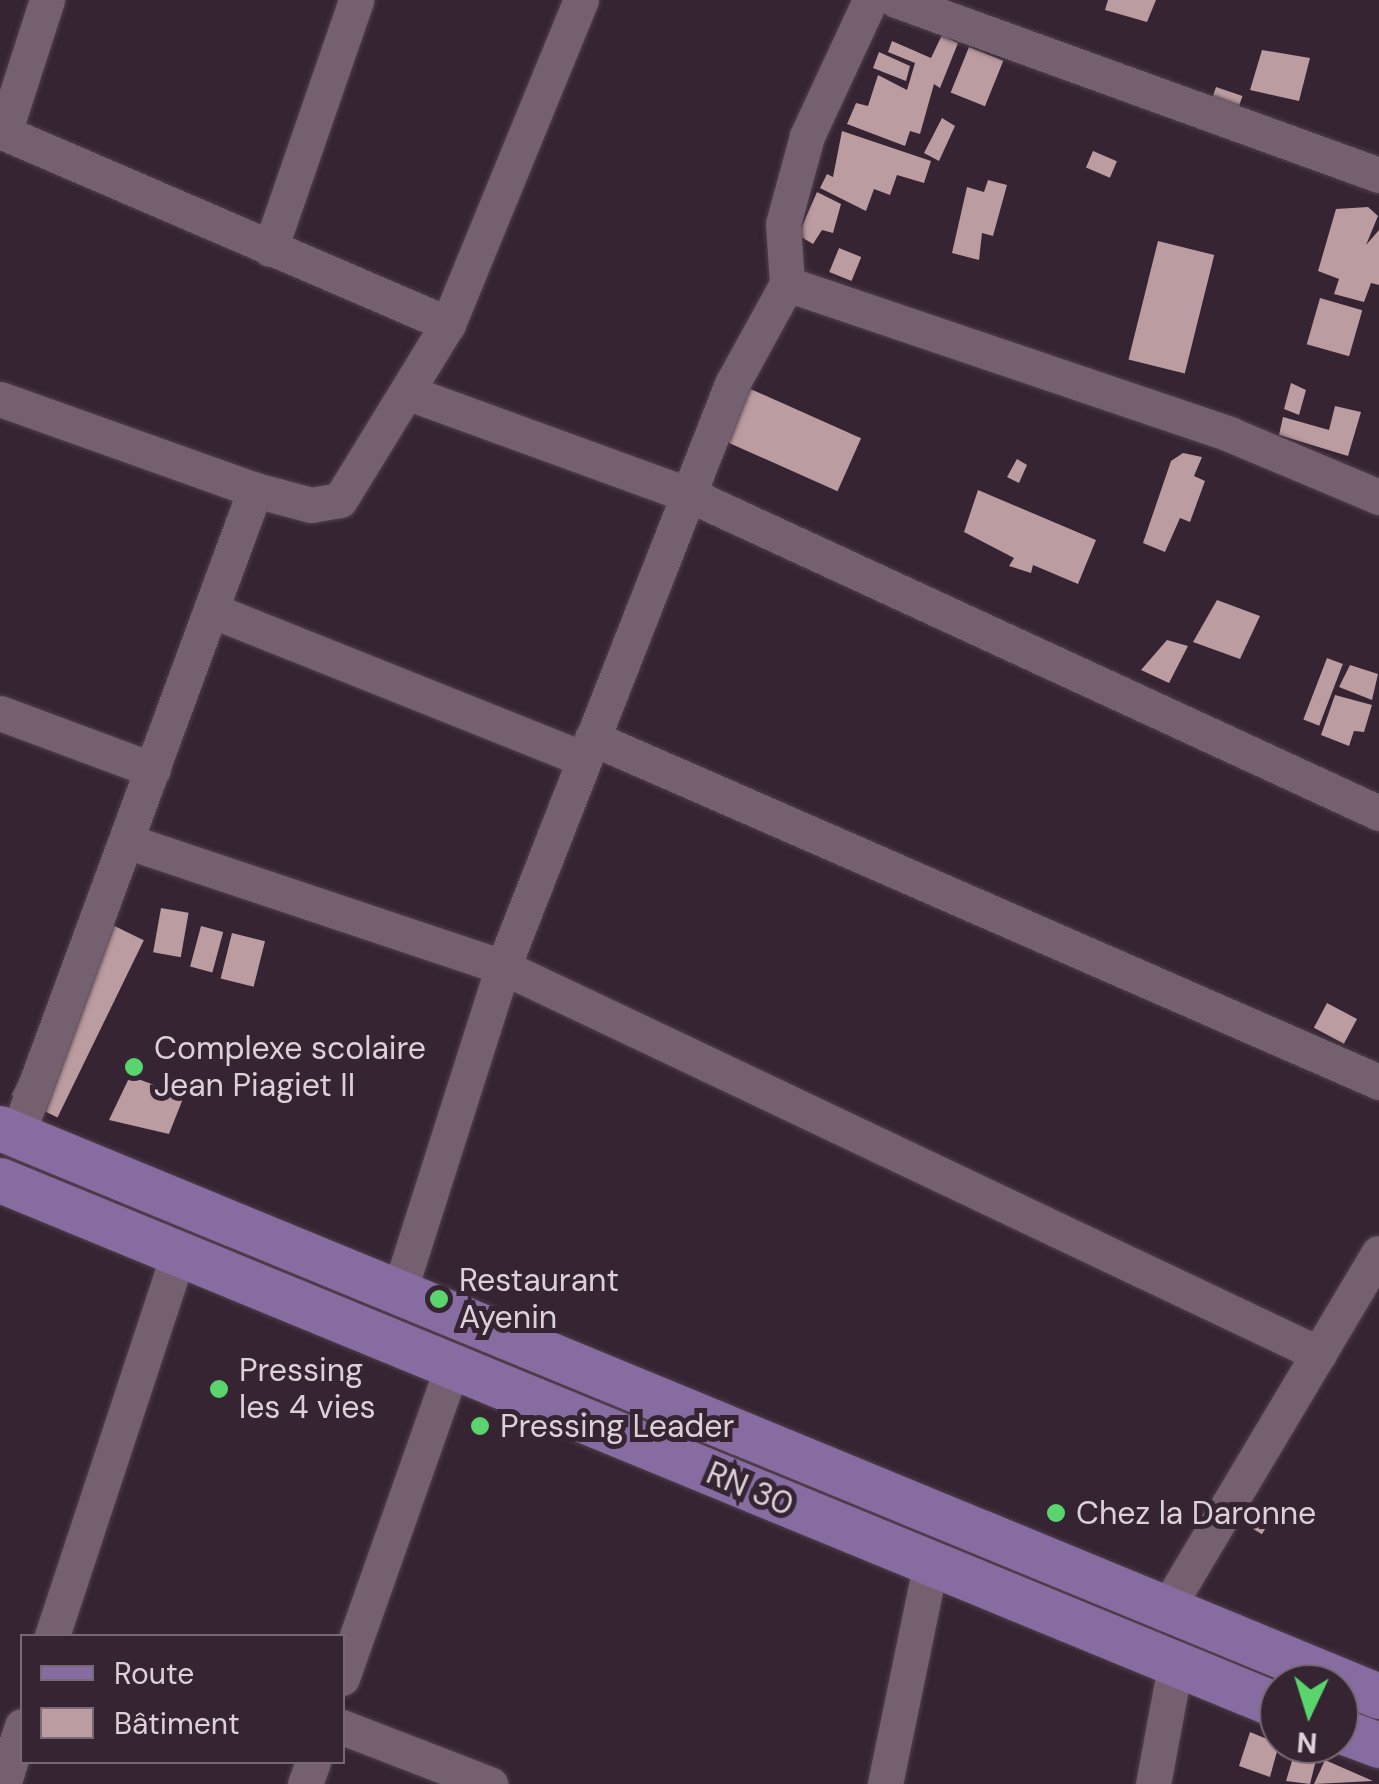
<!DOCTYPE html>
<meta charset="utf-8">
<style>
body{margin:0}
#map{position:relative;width:1379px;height:1784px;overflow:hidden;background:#362432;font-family:"DM Sans",sans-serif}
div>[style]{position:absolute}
.building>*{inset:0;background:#bb9ca0;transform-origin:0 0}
.roads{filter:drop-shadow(0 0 2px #4f3f4b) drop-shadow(0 0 2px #4f3f4b)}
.minor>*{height:35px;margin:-17.5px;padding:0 17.5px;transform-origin:17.5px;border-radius:17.5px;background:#756070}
.major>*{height:45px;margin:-22.5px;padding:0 22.5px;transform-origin:22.5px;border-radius:22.5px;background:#866ca1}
.dots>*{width:28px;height:28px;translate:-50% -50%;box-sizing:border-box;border:5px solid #362432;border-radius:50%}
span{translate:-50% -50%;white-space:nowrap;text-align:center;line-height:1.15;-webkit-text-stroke:10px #362432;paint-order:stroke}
.poi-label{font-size:32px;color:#dcd0d9}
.left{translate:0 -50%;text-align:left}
.street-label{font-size:32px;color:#dcd0d9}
.legend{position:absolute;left:20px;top:1634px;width:325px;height:130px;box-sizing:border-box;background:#362432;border:2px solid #786975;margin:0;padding:12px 18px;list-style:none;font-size:30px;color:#dcd0d9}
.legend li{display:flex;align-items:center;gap:20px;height:50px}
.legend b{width:50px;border:2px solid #786975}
.north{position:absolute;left:1259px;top:1664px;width:100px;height:100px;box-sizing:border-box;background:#362432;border:2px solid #786975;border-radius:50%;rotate:184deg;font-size:28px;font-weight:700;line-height:40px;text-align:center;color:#dcd0d9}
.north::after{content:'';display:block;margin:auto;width:35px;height:45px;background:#5ad56e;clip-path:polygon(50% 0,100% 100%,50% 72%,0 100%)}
</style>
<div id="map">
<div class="building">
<div style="clip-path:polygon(1108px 0,1156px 0,1147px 22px,1105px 10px)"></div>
<div style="clip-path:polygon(942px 35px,958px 43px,940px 88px,934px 84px,920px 134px,910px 131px,905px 146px,847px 124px,856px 103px,868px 106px,878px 75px,907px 90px,915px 63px,888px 52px,892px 41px,931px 58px)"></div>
<div style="left:969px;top:47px;width:37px;height:49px;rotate:22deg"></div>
<div style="clip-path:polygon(1262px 50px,1310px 58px,1299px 101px,1250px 90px)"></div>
<div style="clip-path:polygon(879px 52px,910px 66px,906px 81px,873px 68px)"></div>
<div style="left:1216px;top:87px;width:28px;height:16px;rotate:19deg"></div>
<div style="clip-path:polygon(942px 118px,955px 126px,939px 161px,924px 153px)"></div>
<div style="clip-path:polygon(842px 131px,931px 161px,924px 183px,897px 175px,890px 195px,874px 189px,866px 211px,820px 188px,827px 174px,833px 177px)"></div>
<div style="left:1093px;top:151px;width:26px;height:18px;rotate:23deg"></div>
<div style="clip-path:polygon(988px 180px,1007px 185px,993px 236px,982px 233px,979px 260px,952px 253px,967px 187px,984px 192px)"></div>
<div style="clip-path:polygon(817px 192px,841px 204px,833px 233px,822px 230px,813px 244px,798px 235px)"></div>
<div style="clip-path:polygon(1368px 207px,1378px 216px,1366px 245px,1379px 230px,1379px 285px,1371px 283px,1364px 302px,1334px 294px,1339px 279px,1318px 271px,1336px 209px)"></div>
<div style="left:1158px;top:241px;width:58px;height:122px;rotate:14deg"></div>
<div style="left:839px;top:248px;width:24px;height:26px;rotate:22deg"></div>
<div style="left:1320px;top:298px;width:44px;height:48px;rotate:16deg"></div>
<div style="clip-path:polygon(1291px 383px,1306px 390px,1299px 415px,1284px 409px)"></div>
<div style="left:746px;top:387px;width:126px;height:58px;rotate:24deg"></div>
<div style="clip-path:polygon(1335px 406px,1361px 412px,1348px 456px,1279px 435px,1283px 417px,1329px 430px)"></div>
<div style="clip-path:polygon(1183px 453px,1202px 457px,1194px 476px,1205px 481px,1190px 522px,1180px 518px,1165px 552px,1143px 543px,1171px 461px)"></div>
<div style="clip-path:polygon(1017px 459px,1027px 465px,1019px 483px,1007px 477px)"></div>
<div style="clip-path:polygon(978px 490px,1096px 540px,1078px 584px,1033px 565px,1031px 573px,1009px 566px,1014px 558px,964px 532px)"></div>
<div style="clip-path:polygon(1217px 600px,1260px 616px,1240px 659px,1193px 642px)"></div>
<div style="clip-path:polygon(1167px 640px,1188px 646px,1169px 683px,1141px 670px)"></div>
<div style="left:1327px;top:658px;width:17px;height:66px;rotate:21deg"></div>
<div style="clip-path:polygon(1350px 665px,1378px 674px,1372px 700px,1339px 687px)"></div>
<div style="clip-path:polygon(1335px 695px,1372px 705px,1364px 732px,1354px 731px,1349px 746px,1321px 735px)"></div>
<div style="left:161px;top:908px;width:28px;height:45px;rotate:10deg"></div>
<div style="left:98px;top:918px;width:51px;height:197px;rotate:26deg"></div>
<div style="left:201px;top:926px;width:23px;height:42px;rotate:15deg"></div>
<div style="left:232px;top:933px;width:34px;height:47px;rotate:14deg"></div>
<div style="left:1327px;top:1003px;width:34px;height:28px;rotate:28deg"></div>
<div style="clip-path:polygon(130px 1076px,184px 1096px,169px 1134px,109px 1120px)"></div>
<div style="left:1252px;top:1506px;width:23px;height:19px;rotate:31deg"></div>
<div style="clip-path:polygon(1250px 1732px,1279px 1744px,1270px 1777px,1239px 1766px)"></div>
<div style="clip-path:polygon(1295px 1751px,1317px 1756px,1310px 1784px,1286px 1781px)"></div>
<div style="clip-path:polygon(1325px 1760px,1373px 1781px,1314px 1784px)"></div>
</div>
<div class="roads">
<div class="minor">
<div style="left:896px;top:0;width:514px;rotate:19.92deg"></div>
<div style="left:0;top:131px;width:488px;rotate:23.3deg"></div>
<div style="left:4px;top:133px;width:140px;rotate:-72.1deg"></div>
<div style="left:270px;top:249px;width:263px;rotate:-70.9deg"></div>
<div style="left:787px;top:284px;width:467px;rotate:18.7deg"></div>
<div style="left:1229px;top:434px;width:163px;rotate:22.8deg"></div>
<div style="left:409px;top:393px;width:301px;rotate:20deg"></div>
<div style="left:692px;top:496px;width:757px;rotate:24.77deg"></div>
<div style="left:0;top:399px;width:271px;rotate:19.6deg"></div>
<div style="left:255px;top:490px;width:58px;rotate:15deg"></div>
<div style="left:311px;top:505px;width:29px;rotate:-10deg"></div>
<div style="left:340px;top:500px;width:206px;rotate:-58.5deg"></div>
<div style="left:448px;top:324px;width:350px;rotate:-67.7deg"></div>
<div style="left:211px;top:610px;width:402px;rotate:21.8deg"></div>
<div style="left:0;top:713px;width:163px;rotate:20.4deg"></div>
<div style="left:592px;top:738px;width:859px;rotate:23.61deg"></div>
<div style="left:126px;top:841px;width:397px;rotate:18.5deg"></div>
<div style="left:503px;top:967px;width:903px;rotate:25.37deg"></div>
<div style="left:17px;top:1135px;width:688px;rotate:-69.75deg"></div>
<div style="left:399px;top:1292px;width:341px;rotate:-72.3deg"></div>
<div style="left:503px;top:967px;width:626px;rotate:-68.56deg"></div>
<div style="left:732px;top:384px;width:114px;rotate:-61.2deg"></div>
<div style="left:787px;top:284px;width:60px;rotate:-93.8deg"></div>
<div style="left:783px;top:224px;width:91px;rotate:-74.7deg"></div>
<div style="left:807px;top:136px;width:150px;rotate:-65.1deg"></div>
<div style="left:1164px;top:1613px;width:419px;rotate:-59.2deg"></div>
<div style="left:52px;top:1636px;width:398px;rotate:-71.7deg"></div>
<div style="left:342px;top:1678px;width:335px;rotate:-70.5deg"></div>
<div style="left:342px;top:1727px;width:159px;rotate:21.1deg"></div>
<div style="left:3px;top:1784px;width:61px;rotate:-71.9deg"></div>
<div style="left:305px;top:1784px;width:23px;rotate:-70deg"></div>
<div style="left:885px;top:1784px;width:223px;rotate:-78.3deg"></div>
<div style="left:1153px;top:1784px;width:120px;rotate:-79.4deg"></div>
</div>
<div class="major">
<div style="left:0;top:1128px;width:1491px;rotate:22.39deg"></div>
<div style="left:0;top:1180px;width:1383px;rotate:22.36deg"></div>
<div style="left:1339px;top:1730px;width:43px;rotate:20.6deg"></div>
</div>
</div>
<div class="dots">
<div style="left:134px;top:1067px;background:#5ad56e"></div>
<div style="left:439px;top:1299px;background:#5ad56e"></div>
<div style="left:219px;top:1389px;background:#5ad56e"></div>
<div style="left:480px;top:1426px;background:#5ad56e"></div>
<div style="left:1056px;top:1513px;background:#5ad56e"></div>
</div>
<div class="poi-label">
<span class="left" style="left:154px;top:1067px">Complexe scolaire<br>Jean Piagiet II</span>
<span class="left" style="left:459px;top:1299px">Restaurant<br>Ayenin</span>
<span class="left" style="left:239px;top:1389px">Pressing<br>les 4 vies</span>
<span class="left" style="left:500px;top:1426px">Pressing Leader</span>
<span class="left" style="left:1076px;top:1513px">Chez la Daronne</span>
</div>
<div class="street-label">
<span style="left:750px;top:1489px;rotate:23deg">RN 30</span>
</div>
<ul class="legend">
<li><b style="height:12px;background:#866ca1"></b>Route</li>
<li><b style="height:28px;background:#bb9ca0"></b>Bâtiment</li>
</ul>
<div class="north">N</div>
</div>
